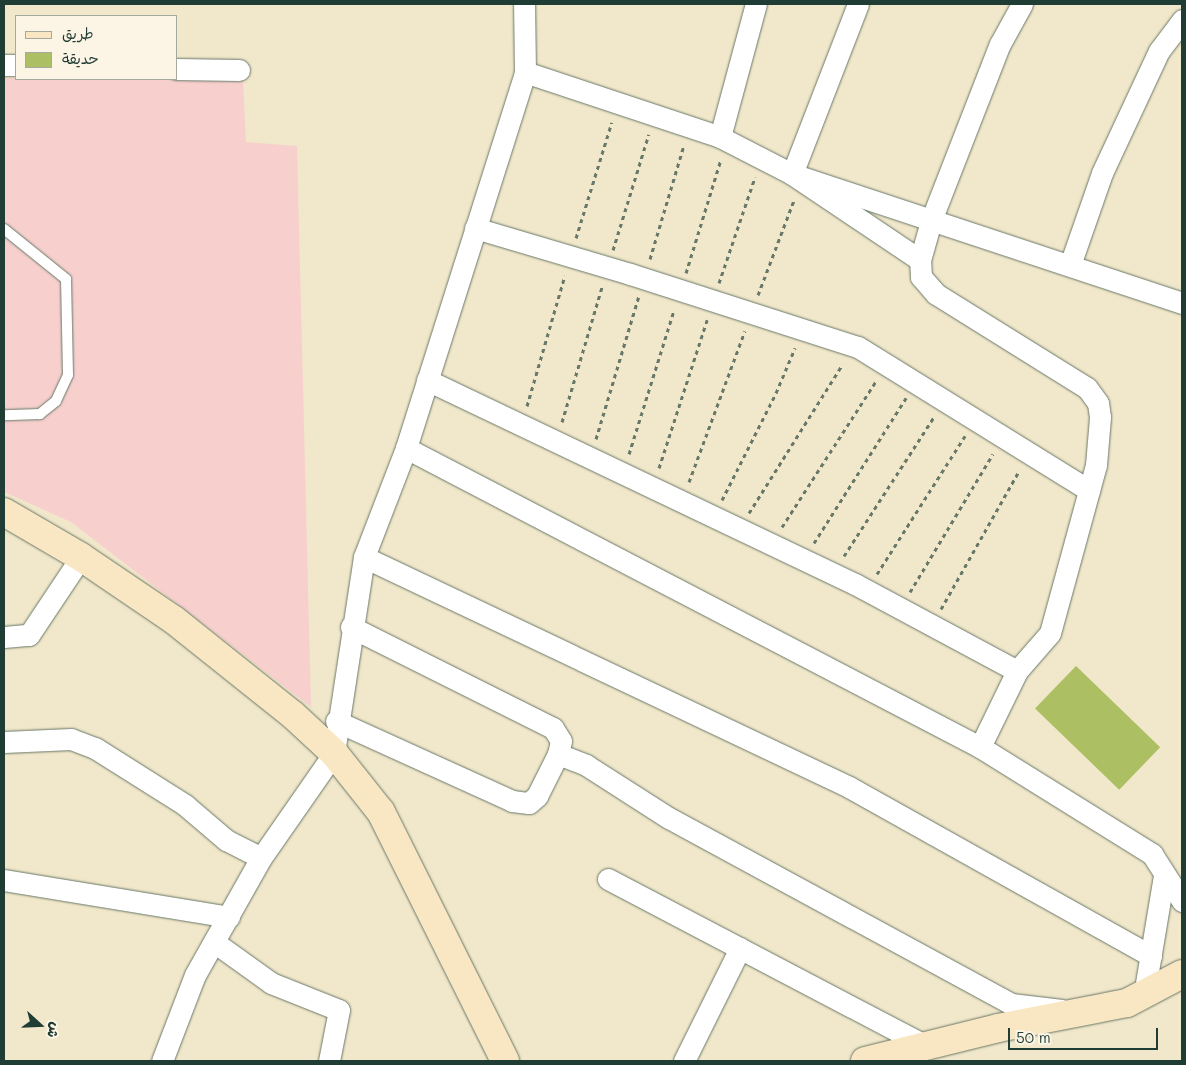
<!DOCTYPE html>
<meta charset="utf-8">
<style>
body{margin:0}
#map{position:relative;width:1186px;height:1065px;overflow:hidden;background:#f1e7ca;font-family:Mali,"Playpen Sans Arabic",sans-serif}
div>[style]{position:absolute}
.built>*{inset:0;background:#f7d0ce}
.green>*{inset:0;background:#acbf63;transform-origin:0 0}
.path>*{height:3px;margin-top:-1.5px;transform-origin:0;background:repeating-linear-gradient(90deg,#687868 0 4px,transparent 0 8px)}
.roads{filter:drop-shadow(0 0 1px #687868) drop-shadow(0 0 1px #687868)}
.lane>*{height:10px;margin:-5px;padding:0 5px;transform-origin:5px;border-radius:5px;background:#fff}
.street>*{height:21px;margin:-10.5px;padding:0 10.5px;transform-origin:10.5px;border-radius:10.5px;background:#fff}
.secondary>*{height:28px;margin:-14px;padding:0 14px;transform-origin:14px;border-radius:14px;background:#f9e7c3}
span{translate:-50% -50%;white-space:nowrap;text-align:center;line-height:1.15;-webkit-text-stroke:4px #fcf5e5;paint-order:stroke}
.frame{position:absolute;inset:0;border:5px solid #1f3d34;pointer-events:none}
.legend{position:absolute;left:15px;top:15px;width:162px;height:65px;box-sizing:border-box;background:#fcf5e5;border:1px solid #a4ab9e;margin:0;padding:6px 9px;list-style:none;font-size:15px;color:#1f3d34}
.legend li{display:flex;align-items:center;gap:10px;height:25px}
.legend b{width:25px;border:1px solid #a4ab9e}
.north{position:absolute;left:15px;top:1000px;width:50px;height:50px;-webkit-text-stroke:4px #fcf5e5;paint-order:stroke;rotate:110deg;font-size:14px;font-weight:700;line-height:20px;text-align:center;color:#1f3d34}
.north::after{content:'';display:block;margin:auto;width:18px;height:22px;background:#1f3d34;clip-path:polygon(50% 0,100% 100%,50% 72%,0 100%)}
.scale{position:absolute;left:1008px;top:1028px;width:150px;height:22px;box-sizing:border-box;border:2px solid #1f3d34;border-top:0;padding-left:6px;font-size:15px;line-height:18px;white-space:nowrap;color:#1f3d34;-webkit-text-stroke:4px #fcf5e5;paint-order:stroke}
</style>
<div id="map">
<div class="built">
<div style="clip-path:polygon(4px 78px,243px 80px,246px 142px,297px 146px,311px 707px,71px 522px,4px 492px)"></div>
</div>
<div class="green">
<div style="left:1076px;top:666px;width:117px;height:59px;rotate:44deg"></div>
</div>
<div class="path">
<div style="left:576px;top:238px;width:121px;rotate:-72.8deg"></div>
<div style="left:613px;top:250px;width:121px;rotate:-72.8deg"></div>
<div style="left:650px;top:259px;width:119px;rotate:-73.4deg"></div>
<div style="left:686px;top:273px;width:119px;rotate:-72.9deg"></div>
<div style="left:719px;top:283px;width:112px;rotate:-71.2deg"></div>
<div style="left:758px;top:295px;width:102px;rotate:-69.2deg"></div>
<div style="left:527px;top:406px;width:136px;rotate:-73.8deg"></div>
<div style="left:562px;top:422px;width:141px;rotate:-73.5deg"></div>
<div style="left:596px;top:439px;width:149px;rotate:-73.3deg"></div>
<div style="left:629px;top:454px;width:151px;rotate:-72.6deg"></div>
<div style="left:659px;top:468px;width:156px;rotate:-72deg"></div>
<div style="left:689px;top:482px;width:161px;rotate:-69.7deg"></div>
<div style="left:722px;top:500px;width:120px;rotate:-63.2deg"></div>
<div style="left:776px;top:393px;width:49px;rotate:-67.1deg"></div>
<div style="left:749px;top:513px;width:176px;rotate:-57.8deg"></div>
<div style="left:782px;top:527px;width:174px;rotate:-57.2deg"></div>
<div style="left:814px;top:543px;width:172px;rotate:-57.6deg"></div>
<div style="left:844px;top:556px;width:166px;rotate:-57.1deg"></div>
<div style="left:877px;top:574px;width:164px;rotate:-57.5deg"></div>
<div style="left:910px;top:592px;width:161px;rotate:-59deg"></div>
<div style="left:941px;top:609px;width:159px;rotate:-60.5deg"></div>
</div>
<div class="roads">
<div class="lane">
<div style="left:4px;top:229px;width:80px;rotate:38.9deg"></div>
<div style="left:66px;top:279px;width:96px;rotate:88.8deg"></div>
<div style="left:68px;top:375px;width:29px;rotate:115deg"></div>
<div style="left:56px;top:401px;width:21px;rotate:141deg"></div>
<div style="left:40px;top:414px;width:36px;rotate:178deg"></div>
</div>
<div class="street">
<div style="left:858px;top:4px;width:182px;rotate:111.2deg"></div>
<div style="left:792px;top:174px;width:154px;rotate:33.9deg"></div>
<div style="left:4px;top:65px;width:12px"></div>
<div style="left:176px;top:69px;width:63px;rotate:0.9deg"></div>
<div style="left:525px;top:72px;width:206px;rotate:18.4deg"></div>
<div style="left:720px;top:137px;width:81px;rotate:27.2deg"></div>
<div style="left:792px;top:174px;width:411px;rotate:18.3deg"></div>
<div style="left:720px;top:137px;width:138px;rotate:-74.9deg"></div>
<div style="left:475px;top:228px;width:162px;rotate:16.5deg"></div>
<div style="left:630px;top:274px;width:239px;rotate:17.8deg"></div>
<div style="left:858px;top:347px;width:272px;rotate:31.8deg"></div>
<div style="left:1070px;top:265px;width:97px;rotate:-70.8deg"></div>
<div style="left:1102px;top:173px;width:135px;rotate:-65deg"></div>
<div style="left:1159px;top:51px;width:39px;rotate:-53deg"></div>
<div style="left:427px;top:380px;width:474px;rotate:25.5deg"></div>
<div style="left:855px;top:584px;width:184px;rotate:28.2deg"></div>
<div style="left:406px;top:448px;width:647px;rotate:27.52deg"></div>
<div style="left:980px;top:747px;width:203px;rotate:31.9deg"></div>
<div style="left:1152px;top:854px;width:56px;rotate:57.4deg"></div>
<div style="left:364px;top:557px;width:537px;rotate:25.37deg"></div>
<div style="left:849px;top:787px;width:346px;rotate:29.2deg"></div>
<div style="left:351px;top:627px;width:226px;rotate:26.6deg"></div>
<div style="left:553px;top:728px;width:15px;rotate:58deg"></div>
<div style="left:561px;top:741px;width:13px;rotate:103deg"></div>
<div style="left:558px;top:754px;width:30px;rotate:21deg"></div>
<div style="left:586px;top:765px;width:98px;rotate:32.6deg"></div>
<div style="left:669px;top:818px;width:389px;rotate:28.5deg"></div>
<div style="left:1011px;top:1004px;width:51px;rotate:6.7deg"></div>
<div style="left:4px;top:637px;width:25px;rotate:-5deg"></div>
<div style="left:29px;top:635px;width:94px;rotate:-56.3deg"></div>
<div style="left:336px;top:721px;width:193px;rotate:24.4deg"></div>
<div style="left:512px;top:801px;width:17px;rotate:7deg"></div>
<div style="left:529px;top:803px;width:11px;rotate:-41deg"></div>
<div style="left:537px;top:796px;width:47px;rotate:-63.4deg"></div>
<div style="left:4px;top:742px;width:67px;rotate:-2.6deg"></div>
<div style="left:71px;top:739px;width:26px;rotate:21deg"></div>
<div style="left:95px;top:748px;width:107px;rotate:32.3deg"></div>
<div style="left:185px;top:805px;width:54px;rotate:40.5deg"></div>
<div style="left:226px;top:840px;width:39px;rotate:27deg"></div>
<div style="left:980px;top:747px;width:85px;rotate:-64deg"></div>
<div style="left:1017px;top:671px;width:50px;rotate:-49deg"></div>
<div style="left:1050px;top:633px;width:174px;rotate:-74.7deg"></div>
<div style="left:1096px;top:465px;width:48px;rotate:-85.2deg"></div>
<div style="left:1100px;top:417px;width:14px;rotate:-98deg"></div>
<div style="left:1098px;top:403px;width:19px;rotate:-126deg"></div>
<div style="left:1087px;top:388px;width:178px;rotate:-148.1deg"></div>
<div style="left:936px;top:294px;width:23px;rotate:-131deg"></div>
<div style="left:921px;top:277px;width:17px;rotate:-93deg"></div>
<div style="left:920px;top:260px;width:44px;rotate:-74.1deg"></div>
<div style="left:932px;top:218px;width:187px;rotate:-68.7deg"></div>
<div style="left:1000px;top:44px;width:46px;rotate:-61.2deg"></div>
<div style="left:608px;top:879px;width:359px;rotate:27.7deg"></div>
<div style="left:4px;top:880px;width:228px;rotate:9.3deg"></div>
<div style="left:214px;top:942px;width:70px;rotate:35.7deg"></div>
<div style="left:271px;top:983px;width:73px;rotate:21.7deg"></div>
<div style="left:339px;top:1010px;width:52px;rotate:101.1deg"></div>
<div style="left:1144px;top:995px;width:122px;rotate:-80.5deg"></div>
<div style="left:162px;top:1061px;width:92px;rotate:-69deg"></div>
<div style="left:195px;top:975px;width:134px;rotate:-60.6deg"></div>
<div style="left:261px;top:858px;width:128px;rotate:-55.2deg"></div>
<div style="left:334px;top:753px;width:198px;rotate:-81.3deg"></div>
<div style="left:364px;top:557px;width:117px;rotate:-68.9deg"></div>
<div style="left:406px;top:448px;width:394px;rotate:-72.4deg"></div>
<div style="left:525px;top:72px;width:68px;rotate:-90.8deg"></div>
<div style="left:684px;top:1061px;width:126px;rotate:-63.6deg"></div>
</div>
<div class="secondary">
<div style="left:4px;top:512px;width:89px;rotate:30.3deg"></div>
<div style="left:81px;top:557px;width:112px;rotate:34.1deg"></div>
<div style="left:174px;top:620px;width:152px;rotate:38.6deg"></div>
<div style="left:293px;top:715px;width:56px;rotate:42.8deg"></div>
<div style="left:334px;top:753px;width:75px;rotate:51.5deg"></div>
<div style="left:381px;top:812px;width:278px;rotate:63.5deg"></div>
<div style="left:865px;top:1061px;width:137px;rotate:-13.9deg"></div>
<div style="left:998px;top:1028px;width:131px;rotate:-11deg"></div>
<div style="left:1127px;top:1003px;width:62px;rotate:-27.8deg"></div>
</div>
</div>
<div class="frame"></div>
<ul class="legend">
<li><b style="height:6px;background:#f9e7c3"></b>طريق</li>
<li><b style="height:14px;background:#acbf63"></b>حديقة</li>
</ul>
<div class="north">ش</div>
<div class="scale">50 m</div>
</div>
